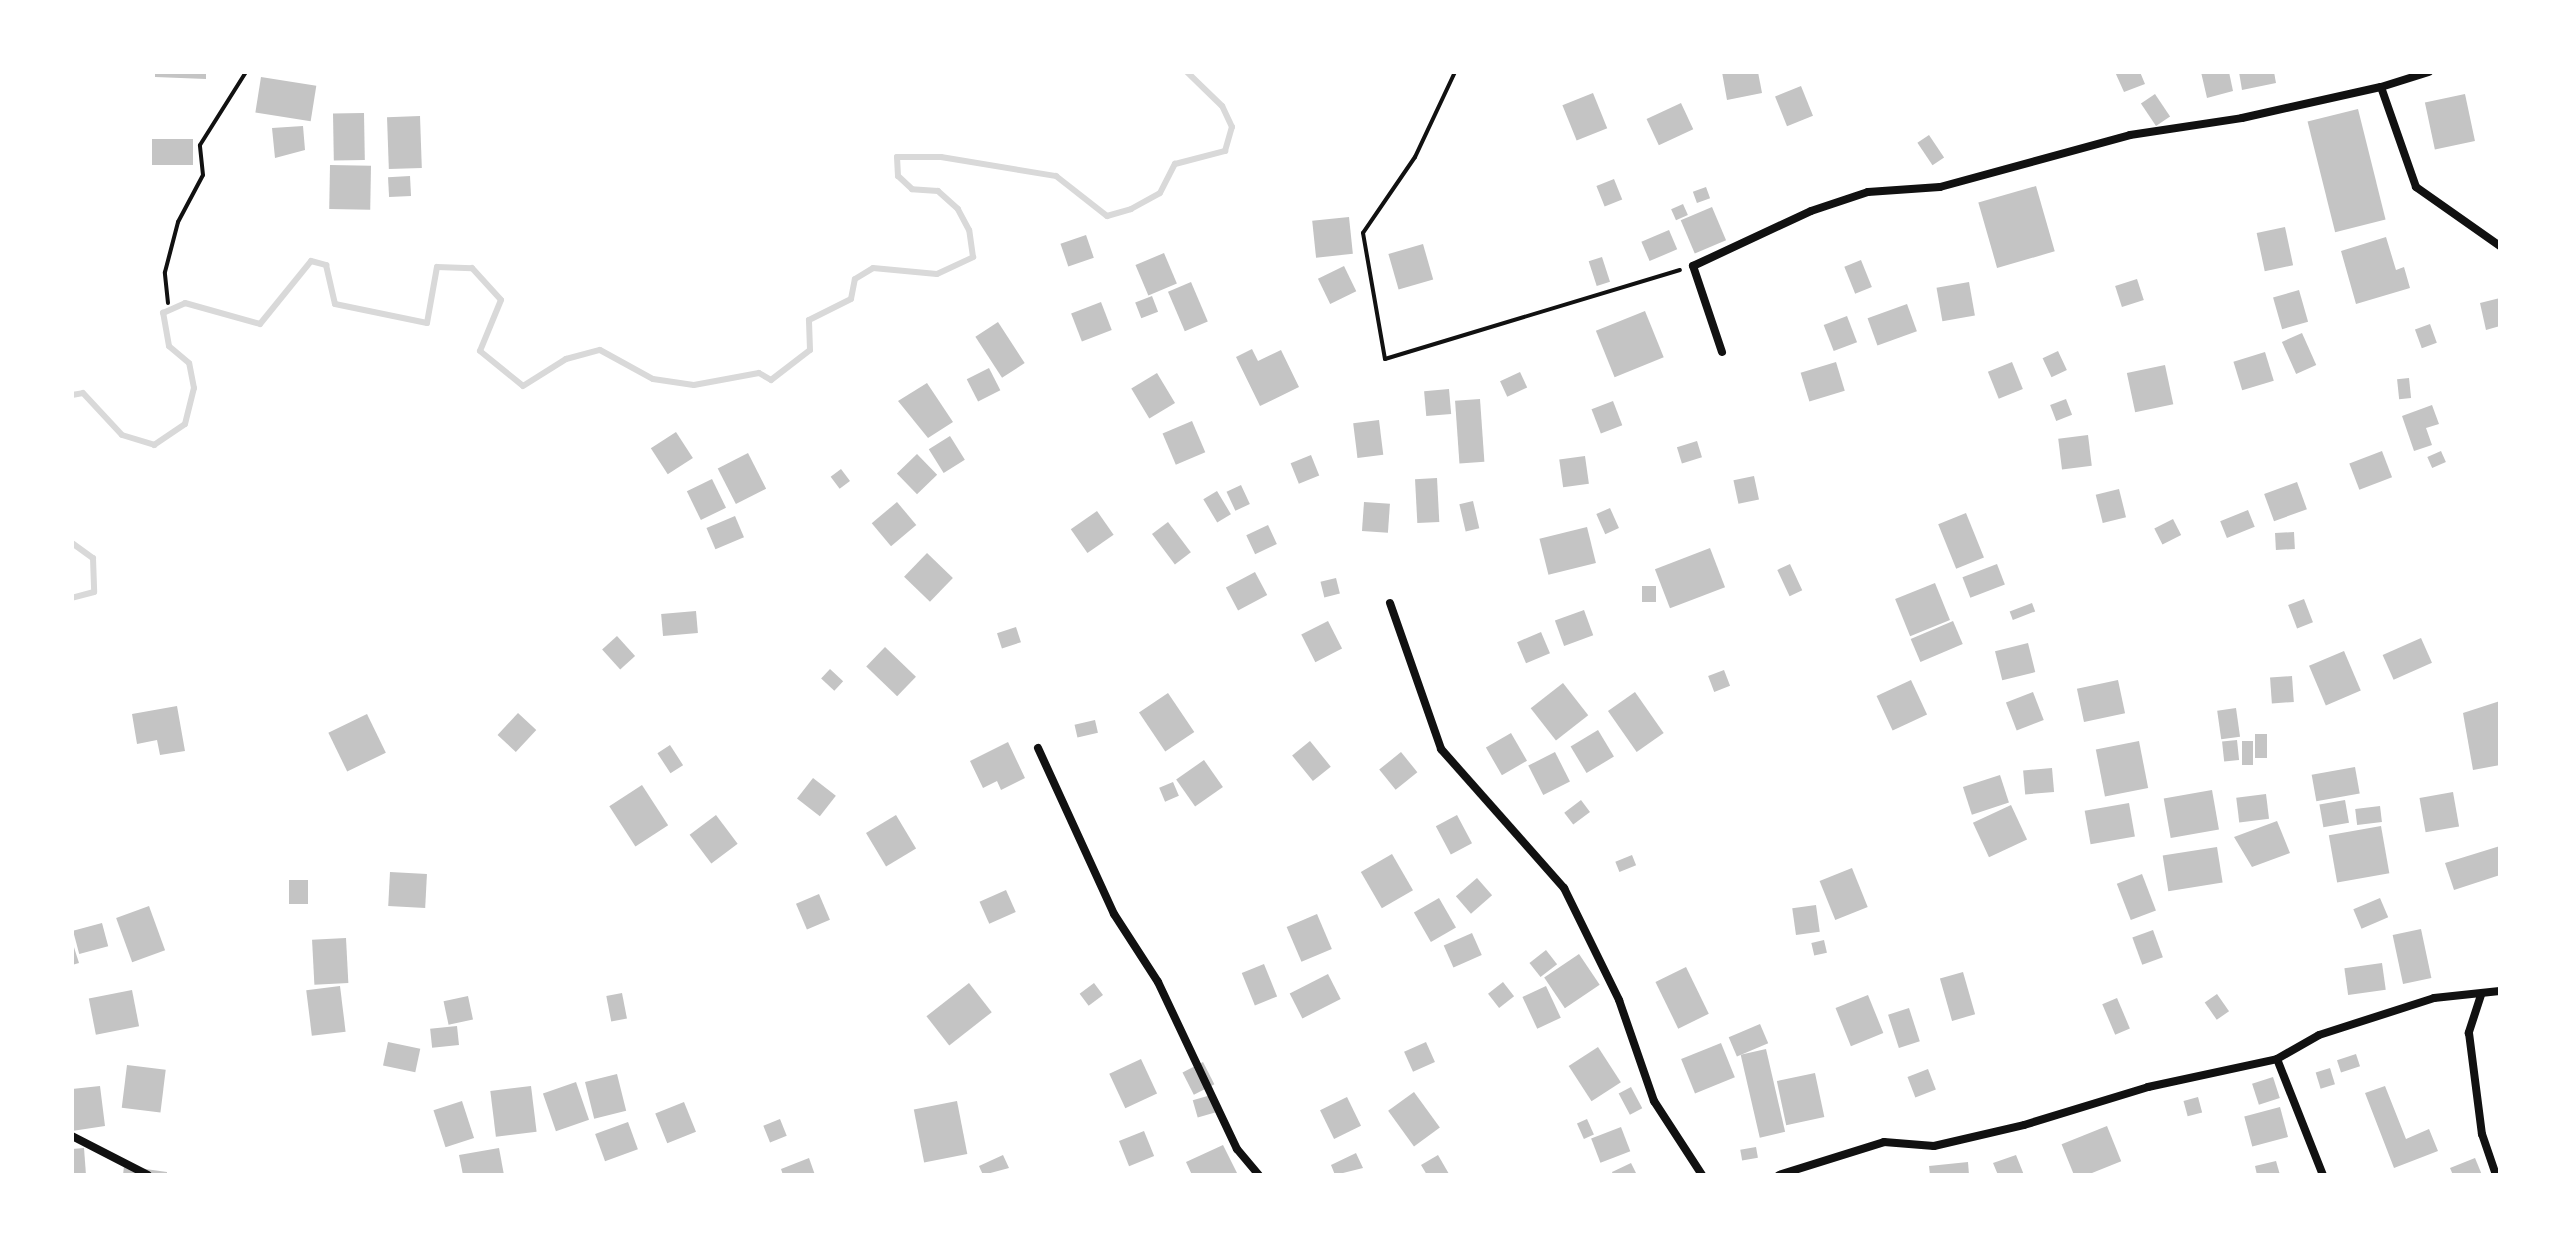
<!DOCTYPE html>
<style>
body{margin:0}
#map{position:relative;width:2572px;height:1247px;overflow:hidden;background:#fff;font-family:"Nunito Sans",sans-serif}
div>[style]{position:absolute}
.stream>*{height:6px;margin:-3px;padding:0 3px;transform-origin:3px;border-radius:3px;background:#d9d9d9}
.building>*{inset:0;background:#c4c4c4;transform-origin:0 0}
.path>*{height:4px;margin:-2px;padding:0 2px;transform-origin:2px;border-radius:2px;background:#111}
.minor>*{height:8px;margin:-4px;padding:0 4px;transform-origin:4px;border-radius:4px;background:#111}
span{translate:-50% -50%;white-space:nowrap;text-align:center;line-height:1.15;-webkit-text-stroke:6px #fff;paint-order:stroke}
.frame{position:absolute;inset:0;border:74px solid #fff;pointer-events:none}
</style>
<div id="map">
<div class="stream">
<div style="left:72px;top:395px;width:11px;rotate:-10deg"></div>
<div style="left:83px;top:393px;width:57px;rotate:47.1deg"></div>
<div style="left:122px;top:435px;width:34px;rotate:17deg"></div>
<div style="left:154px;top:445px;width:37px;rotate:-34deg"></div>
<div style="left:185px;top:424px;width:37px;rotate:-76deg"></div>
<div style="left:194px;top:388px;width:25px;rotate:-101deg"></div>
<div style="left:189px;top:363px;width:26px;rotate:-140deg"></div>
<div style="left:169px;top:346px;width:34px;rotate:-100deg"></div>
<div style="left:163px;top:313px;width:24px;rotate:-24deg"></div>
<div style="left:185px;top:303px;width:78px;rotate:15.6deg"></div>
<div style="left:260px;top:324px;width:81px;rotate:-51deg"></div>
<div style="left:311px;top:261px;width:16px;rotate:15deg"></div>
<div style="left:326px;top:265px;width:40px;rotate:77deg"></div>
<div style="left:335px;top:304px;width:94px;rotate:11.7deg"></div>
<div style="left:427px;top:323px;width:57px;rotate:-79.9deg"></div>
<div style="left:437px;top:267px;width:35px;rotate:2deg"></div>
<div style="left:472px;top:268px;width:43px;rotate:47.8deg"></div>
<div style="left:501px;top:300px;width:55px;rotate:112.4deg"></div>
<div style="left:480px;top:351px;width:55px;rotate:39.1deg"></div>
<div style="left:523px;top:386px;width:51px;rotate:-32.1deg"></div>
<div style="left:566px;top:359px;width:35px;rotate:-15deg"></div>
<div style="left:600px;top:350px;width:60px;rotate:28.7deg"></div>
<div style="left:653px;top:379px;width:41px;rotate:8.3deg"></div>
<div style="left:694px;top:385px;width:66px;rotate:-10.5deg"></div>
<div style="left:759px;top:373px;width:14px;rotate:30deg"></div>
<div style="left:771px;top:380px;width:49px;rotate:-37.6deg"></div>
<div style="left:810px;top:350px;width:30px;rotate:-92deg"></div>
<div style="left:809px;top:320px;width:47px;rotate:-26.6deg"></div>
<div style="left:851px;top:299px;width:20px;rotate:-79deg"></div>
<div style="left:855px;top:279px;width:21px;rotate:-31deg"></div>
<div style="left:873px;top:268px;width:64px;rotate:5.4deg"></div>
<div style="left:937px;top:274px;width:40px;rotate:-25deg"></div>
<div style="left:973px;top:257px;width:27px;rotate:-98deg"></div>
<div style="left:969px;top:230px;width:24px;rotate:-118deg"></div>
<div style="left:958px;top:209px;width:27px;rotate:-138deg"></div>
<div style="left:938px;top:191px;width:26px;rotate:-176deg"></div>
<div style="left:912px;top:189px;width:19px;rotate:-137deg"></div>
<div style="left:898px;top:176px;width:19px;rotate:-93deg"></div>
<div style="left:897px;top:157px;width:44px"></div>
<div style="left:941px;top:157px;width:117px;rotate:9.4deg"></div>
<div style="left:1056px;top:176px;width:65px;rotate:38.1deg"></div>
<div style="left:1107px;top:216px;width:25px;rotate:-16deg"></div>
<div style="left:1131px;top:209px;width:33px;rotate:-29deg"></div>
<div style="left:1160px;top:193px;width:33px;rotate:-63deg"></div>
<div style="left:1175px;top:164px;width:52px;rotate:-14.6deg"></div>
<div style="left:1225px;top:151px;width:25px;rotate:-74deg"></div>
<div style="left:1232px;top:127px;width:23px;rotate:-115deg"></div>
<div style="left:1222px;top:106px;width:49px;rotate:-135.8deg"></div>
<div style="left:72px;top:543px;width:26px;rotate:36deg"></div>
<div style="left:93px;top:558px;width:34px;rotate:88deg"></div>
<div style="left:94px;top:592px;width:23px;rotate:165deg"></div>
</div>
<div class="building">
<div style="clip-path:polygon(155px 72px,206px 72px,206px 79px,155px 77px)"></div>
<div style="clip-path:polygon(1722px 72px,1758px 72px,1762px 93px,1727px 100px)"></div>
<div style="clip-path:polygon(2115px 72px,2140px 72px,2145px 84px,2124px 92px)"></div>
<div style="clip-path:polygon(2201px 72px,2229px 72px,2233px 91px,2207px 98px)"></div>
<div style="clip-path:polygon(2239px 72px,2274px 72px,2276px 83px,2242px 90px)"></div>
<div style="left:261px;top:77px;width:56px;height:36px;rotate:9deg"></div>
<div style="left:1801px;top:86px;width:32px;height:28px;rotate:68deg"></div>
<div style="left:1593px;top:93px;width:38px;height:33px;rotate:68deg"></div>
<div style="left:2155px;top:94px;width:27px;height:17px;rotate:56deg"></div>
<div style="left:2465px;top:94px;width:48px;height:41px;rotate:78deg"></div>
<div style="left:1681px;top:103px;width:29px;height:38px;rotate:65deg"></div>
<div style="left:2358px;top:109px;width:114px;height:52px;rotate:76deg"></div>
<div style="left:364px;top:113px;width:47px;height:31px;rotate:89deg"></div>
<div style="left:420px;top:116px;width:52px;height:33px;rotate:88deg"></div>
<div style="clip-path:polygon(303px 126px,305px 150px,275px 158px,272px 128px)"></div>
<div style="left:1929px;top:135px;width:27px;height:14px;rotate:56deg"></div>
<div style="left:193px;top:139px;width:26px;height:41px;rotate:90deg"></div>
<div style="left:330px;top:165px;width:41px;height:44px;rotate:1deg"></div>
<div style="left:410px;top:176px;width:20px;height:22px;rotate:87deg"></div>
<div style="left:1614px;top:179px;width:22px;height:19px;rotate:68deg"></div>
<div style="left:2036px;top:186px;width:68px;height:60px;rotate:74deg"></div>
<div style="left:1706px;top:187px;width:12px;height:14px;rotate:70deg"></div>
<div style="left:1683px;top:204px;width:12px;height:13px;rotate:66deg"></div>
<div style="left:1712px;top:207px;width:36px;height:34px;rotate:67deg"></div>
<div style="left:1349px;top:217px;width:37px;height:37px;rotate:84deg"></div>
<div style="left:2285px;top:227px;width:39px;height:29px;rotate:78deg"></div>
<div style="left:1669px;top:230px;width:21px;height:30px;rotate:67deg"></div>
<div style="left:1086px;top:235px;width:24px;height:27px;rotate:71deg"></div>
<div style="clip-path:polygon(2386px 237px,2396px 270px,2404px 267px,2410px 288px,2356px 304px,2341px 251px)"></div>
<div style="left:1423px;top:244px;width:37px;height:36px;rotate:74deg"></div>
<div style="left:1164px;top:253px;width:33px;height:31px;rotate:67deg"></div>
<div style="left:1602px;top:257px;width:26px;height:14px;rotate:72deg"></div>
<div style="left:1861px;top:260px;width:29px;height:18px;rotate:68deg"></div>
<div style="left:1344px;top:266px;width:28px;height:29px;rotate:64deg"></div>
<div style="left:2137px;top:279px;width:22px;height:23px;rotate:72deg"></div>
<div style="left:1191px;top:282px;width:43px;height:25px;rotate:67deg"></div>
<div style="left:1969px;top:282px;width:34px;height:33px;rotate:80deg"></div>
<div style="left:2299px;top:290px;width:33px;height:27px;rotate:74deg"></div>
<div style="left:1152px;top:296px;width:17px;height:18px;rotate:69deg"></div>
<div style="clip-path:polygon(2500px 298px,2500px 326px,2486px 330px,2480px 303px)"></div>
<div style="left:1101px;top:302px;width:30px;height:32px;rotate:69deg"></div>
<div style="left:1907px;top:304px;width:29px;height:42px;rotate:70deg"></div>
<div style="left:1645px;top:311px;width:50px;height:53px;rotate:68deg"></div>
<div style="left:1847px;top:316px;width:28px;height:25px;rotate:69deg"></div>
<div style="left:998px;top:322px;width:49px;height:27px;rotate:57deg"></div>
<div style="left:2430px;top:324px;width:20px;height:16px;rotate:70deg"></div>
<div style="left:2302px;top:333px;width:35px;height:22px;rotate:66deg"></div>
<div style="clip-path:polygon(1252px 349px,1258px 361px,1281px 350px,1299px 387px,1260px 406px,1236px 357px)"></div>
<div style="left:2058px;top:351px;width:21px;height:17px;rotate:65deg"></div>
<div style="left:2265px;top:352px;width:30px;height:33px;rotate:73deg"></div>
<div style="left:1836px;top:362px;width:30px;height:37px;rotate:73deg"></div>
<div style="left:2012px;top:362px;width:29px;height:26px;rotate:68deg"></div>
<div style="left:2165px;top:365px;width:40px;height:39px;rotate:78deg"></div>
<div style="left:989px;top:368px;width:25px;height:25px;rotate:63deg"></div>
<div style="left:1520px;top:372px;width:17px;height:22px;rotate:65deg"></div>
<div style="left:1157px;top:373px;width:35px;height:30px;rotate:59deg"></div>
<div style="left:2409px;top:378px;width:20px;height:12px;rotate:84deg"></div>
<div style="clip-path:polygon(927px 383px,953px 422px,928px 438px,898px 401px)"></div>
<div style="left:1449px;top:389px;width:25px;height:25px;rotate:85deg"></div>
<div style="left:1480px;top:399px;width:63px;height:25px;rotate:86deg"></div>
<div style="left:2066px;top:399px;width:17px;height:17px;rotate:69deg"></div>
<div style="left:1613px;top:401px;width:26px;height:23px;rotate:69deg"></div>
<div style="clip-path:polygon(2432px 405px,2439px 424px,2426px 428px,2432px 445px,2414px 451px,2402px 416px)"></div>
<div style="left:1379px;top:420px;width:35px;height:26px;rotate:83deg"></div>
<div style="left:1192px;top:421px;width:34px;height:32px;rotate:67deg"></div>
<div style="left:676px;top:432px;width:31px;height:30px;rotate:57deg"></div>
<div style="left:2088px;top:435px;width:31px;height:30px;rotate:83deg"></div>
<div style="left:950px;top:436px;width:28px;height:25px;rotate:58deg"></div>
<div style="left:1697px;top:441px;width:17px;height:21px;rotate:73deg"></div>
<div style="left:2382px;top:451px;width:28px;height:35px;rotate:69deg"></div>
<div style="left:2441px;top:451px;width:12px;height:15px;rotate:66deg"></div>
<div style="left:748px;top:453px;width:40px;height:34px;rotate:63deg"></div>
<div style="left:917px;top:454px;width:29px;height:28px;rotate:46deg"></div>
<div style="left:1311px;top:455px;width:22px;height:22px;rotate:68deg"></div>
<div style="left:1585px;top:456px;width:28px;height:26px;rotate:82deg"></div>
<div style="left:841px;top:469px;width:15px;height:13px;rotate:53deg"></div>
<div style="left:1754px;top:476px;width:24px;height:21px;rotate:78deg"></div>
<div style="left:1437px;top:478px;width:44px;height:22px;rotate:87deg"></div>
<div style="left:712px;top:479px;width:32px;height:28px;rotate:64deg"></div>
<div style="left:2297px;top:482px;width:29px;height:35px;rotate:70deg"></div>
<div style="left:1241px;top:485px;width:21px;height:16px;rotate:65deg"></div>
<div style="left:2119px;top:489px;width:29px;height:24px;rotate:76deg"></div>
<div style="left:1217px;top:491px;width:27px;height:16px;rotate:59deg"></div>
<div style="left:1473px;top:501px;width:28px;height:14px;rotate:77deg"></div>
<div style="left:897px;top:502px;width:30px;height:33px;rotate:50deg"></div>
<div style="left:1364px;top:502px;width:26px;height:29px;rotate:4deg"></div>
<div style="left:1610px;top:508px;width:22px;height:15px;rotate:66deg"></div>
<div style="left:2248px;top:510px;width:18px;height:30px;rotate:68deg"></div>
<div style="left:1097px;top:511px;width:29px;height:32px;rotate:55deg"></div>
<div style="left:1966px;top:513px;width:48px;height:30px;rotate:68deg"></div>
<div style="left:735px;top:516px;width:23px;height:31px;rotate:67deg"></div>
<div style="left:2173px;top:519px;width:18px;height:21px;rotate:63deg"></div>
<div style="left:1168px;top:522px;width:38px;height:20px;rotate:53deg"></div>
<div style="left:1268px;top:525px;width:21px;height:24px;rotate:65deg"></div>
<div style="left:1587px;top:527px;width:37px;height:49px;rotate:76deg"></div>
<div style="left:2294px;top:532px;width:17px;height:19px;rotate:87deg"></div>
<div style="left:1710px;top:548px;width:42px;height:59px;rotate:69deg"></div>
<div style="left:927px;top:553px;width:36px;height:33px;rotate:44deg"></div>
<div style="left:1790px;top:564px;width:29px;height:14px;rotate:65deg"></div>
<div style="left:1997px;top:564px;width:22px;height:37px;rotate:69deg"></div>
<div style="left:1255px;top:572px;width:26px;height:33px;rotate:62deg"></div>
<div style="left:1336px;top:578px;width:16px;height:16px;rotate:76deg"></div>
<div style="left:1935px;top:583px;width:40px;height:43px;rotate:68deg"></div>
<div style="left:1642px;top:586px;width:14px;height:16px"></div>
<div style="left:2304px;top:599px;width:25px;height:17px;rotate:69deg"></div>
<div style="left:2032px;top:603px;width:9px;height:24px;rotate:69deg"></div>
<div style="left:1584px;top:610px;width:27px;height:31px;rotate:70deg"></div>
<div style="left:696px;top:611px;width:22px;height:35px;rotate:85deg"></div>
<div style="left:1328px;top:621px;width:31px;height:30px;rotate:63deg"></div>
<div style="left:1953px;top:621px;width:25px;height:46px;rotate:67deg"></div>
<div style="left:1016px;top:627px;width:16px;height:20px;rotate:72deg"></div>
<div style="left:1541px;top:632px;width:23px;height:26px;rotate:67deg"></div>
<div style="left:617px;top:636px;width:27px;height:20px;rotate:48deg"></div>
<div style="left:2421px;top:638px;width:27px;height:42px;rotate:66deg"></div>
<div style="left:2028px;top:643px;width:30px;height:34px;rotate:76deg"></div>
<div style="left:885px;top:647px;width:43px;height:27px;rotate:44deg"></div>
<div style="left:2344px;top:651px;width:43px;height:38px;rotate:67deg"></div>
<div style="left:830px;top:669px;width:18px;height:13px;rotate:43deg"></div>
<div style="left:1724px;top:670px;width:17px;height:17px;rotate:69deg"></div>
<div style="left:2292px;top:676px;width:26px;height:22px;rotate:86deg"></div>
<div style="left:1911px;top:680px;width:38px;height:38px;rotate:65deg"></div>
<div style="left:2118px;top:680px;width:34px;height:42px;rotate:78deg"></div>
<div style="left:1563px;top:683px;width:41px;height:41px;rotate:52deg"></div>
<div style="left:1635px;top:692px;width:50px;height:33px;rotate:55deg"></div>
<div style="left:2033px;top:692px;width:30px;height:29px;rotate:69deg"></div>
<div style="left:1168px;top:693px;width:47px;height:35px;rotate:56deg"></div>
<div style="clip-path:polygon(2500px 701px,2500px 765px,2473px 770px,2463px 713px)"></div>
<div style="clip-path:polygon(177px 706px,185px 751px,160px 755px,157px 740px,137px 744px,132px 714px)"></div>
<div style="left:2236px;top:708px;width:29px;height:19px;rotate:82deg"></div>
<div style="left:518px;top:713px;width:25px;height:30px;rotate:43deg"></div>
<div style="left:367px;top:714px;width:43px;height:43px;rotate:64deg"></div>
<div style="left:1095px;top:720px;width:13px;height:21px;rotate:77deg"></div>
<div style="left:1598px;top:730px;width:31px;height:32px;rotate:59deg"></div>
<div style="left:1511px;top:733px;width:32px;height:29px;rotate:60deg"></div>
<div style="left:2255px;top:734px;width:12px;height:24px"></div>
<div style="left:2237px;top:740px;width:20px;height:15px;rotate:84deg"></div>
<div style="left:1310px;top:741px;width:33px;height:23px;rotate:51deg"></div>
<div style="left:2139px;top:741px;width:48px;height:44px;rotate:79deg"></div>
<div style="left:2253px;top:741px;width:24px;height:11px;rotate:90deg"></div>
<div style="clip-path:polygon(1008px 742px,1025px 778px,1001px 790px,997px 781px,983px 788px,970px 761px)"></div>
<div style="left:670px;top:745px;width:24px;height:15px;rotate:57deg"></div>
<div style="left:1401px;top:752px;width:26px;height:28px;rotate:51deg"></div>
<div style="left:1555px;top:752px;width:33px;height:30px;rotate:63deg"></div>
<div style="left:1204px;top:760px;width:33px;height:34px;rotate:55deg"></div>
<div style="left:2355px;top:767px;width:27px;height:44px;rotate:80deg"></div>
<div style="left:2052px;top:768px;width:24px;height:29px;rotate:85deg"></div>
<div style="left:2000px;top:775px;width:29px;height:39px;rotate:72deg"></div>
<div style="left:813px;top:778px;width:29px;height:26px;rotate:38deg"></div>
<div style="left:1173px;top:782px;width:15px;height:15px;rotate:67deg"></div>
<div style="left:642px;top:785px;width:48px;height:39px;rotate:57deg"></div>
<div style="left:2212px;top:790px;width:40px;height:49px;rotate:80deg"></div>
<div style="left:2453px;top:792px;width:35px;height:34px;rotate:80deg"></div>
<div style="left:2266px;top:794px;width:25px;height:30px;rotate:83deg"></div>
<div style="left:1581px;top:800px;width:15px;height:21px;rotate:53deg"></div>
<div style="left:2345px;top:800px;width:23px;height:26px;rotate:80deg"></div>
<div style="left:2129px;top:803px;width:34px;height:45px;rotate:80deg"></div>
<div style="left:2011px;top:805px;width:38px;height:42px;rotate:65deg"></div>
<div style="left:2380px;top:806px;width:16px;height:25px;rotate:83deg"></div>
<div style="left:716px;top:815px;width:36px;height:33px;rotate:53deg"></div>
<div style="left:896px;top:815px;width:39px;height:35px;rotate:59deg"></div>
<div style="left:1457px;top:815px;width:32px;height:24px;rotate:62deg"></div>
<div style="clip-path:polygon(2277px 821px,2290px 853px,2252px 867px,2234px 837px)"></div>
<div style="left:2381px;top:826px;width:48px;height:53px;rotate:80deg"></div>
<div style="clip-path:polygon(2500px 846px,2500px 875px,2454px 890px,2445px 863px)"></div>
<div style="left:2217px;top:847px;width:36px;height:55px;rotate:81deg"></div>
<div style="left:1392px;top:854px;width:42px;height:36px;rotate:60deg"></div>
<div style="left:1632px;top:855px;width:11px;height:18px;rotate:68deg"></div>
<div style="left:1852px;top:868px;width:42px;height:35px;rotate:68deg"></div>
<div style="left:390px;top:872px;width:37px;height:34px;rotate:3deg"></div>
<div style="left:2142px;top:874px;width:39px;height:27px;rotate:69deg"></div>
<div style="left:1477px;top:878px;width:23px;height:28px;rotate:49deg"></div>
<div style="left:289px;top:880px;width:19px;height:24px"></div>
<div style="left:1006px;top:890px;width:24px;height:29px;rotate:66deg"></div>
<div style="left:819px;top:894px;width:28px;height:25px;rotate:67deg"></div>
<div style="left:1439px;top:898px;width:34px;height:29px;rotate:60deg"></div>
<div style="left:2380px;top:898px;width:21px;height:29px;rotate:67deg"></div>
<div style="left:1816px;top:905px;width:27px;height:24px;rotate:82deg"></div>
<div style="left:149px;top:906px;width:47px;height:35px;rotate:70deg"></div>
<div style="left:1317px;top:914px;width:38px;height:33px;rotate:67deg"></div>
<div style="left:102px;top:923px;width:24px;height:30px;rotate:75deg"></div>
<div style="left:2421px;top:929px;width:50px;height:29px;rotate:78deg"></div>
<div style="left:2153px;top:930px;width:29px;height:22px;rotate:70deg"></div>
<div style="left:1472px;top:933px;width:24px;height:31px;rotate:66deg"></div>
<div style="left:346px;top:938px;width:45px;height:34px;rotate:87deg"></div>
<div style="left:1824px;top:940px;width:13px;height:13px;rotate:77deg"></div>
<div style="clip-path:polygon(72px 941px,79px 963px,72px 965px)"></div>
<div style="left:1546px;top:950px;width:18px;height:21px;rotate:52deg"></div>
<div style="left:1579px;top:954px;width:37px;height:42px;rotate:56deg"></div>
<div style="left:2382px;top:963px;width:27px;height:38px;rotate:82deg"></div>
<div style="left:1264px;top:964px;width:35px;height:24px;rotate:68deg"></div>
<div style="left:1686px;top:967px;width:52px;height:34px;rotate:64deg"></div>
<div style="left:1963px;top:972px;width:44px;height:24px;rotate:74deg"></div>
<div style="left:1328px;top:974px;width:28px;height:43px;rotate:63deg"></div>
<div style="left:1503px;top:982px;width:18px;height:19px;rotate:52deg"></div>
<div style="left:969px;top:983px;width:37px;height:54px;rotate:52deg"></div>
<div style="left:1094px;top:983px;width:15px;height:18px;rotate:53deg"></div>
<div style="left:340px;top:986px;width:46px;height:34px;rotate:83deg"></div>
<div style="left:1546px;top:986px;width:35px;height:26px;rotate:65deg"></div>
<div style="left:132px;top:990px;width:37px;height:44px;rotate:79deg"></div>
<div style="left:622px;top:993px;width:26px;height:16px;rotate:79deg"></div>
<div style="left:2217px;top:994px;width:21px;height:15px;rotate:55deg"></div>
<div style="left:1868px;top:995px;width:41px;height:35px;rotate:68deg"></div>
<div style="left:468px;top:996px;width:24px;height:25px;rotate:78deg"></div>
<div style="left:2117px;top:998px;width:33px;height:16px;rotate:67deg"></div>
<div style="left:1909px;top:1008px;width:35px;height:22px;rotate:72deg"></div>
<div style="left:1760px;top:1024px;width:21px;height:34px;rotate:67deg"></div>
<div style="left:457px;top:1026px;width:19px;height:27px;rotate:84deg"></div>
<div style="left:388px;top:1042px;width:33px;height:24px;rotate:12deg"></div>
<div style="left:1426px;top:1042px;width:22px;height:24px;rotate:66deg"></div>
<div style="left:1721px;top:1043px;width:37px;height:43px;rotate:68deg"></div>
<div style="left:1598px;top:1047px;width:42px;height:35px;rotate:57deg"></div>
<div style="left:1766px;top:1049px;width:85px;height:26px;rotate:77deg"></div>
<div style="left:2356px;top:1054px;width:13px;height:20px;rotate:72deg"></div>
<div style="left:1141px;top:1059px;width:38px;height:35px;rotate:65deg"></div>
<div style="left:1203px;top:1062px;width:25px;height:23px;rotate:63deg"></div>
<div style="left:127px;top:1065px;width:39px;height:43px;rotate:7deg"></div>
<div style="left:2330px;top:1068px;width:17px;height:15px;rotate:73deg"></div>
<div style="left:1928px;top:1069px;width:22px;height:22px;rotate:69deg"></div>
<div style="left:1815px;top:1073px;width:45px;height:39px;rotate:78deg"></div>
<div style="left:617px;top:1074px;width:38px;height:33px;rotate:76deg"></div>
<div style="left:2273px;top:1077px;width:22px;height:22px;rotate:72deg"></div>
<div style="left:576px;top:1082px;width:40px;height:35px;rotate:71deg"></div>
<div style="clip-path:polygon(100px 1086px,105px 1126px,72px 1131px,72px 1089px)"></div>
<div style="left:531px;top:1086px;width:46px;height:41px;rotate:83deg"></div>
<div style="clip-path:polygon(2385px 1086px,2406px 1139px,2429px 1129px,2438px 1151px,2394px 1168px,2365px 1093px)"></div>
<div style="left:1631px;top:1087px;width:24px;height:14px;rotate:62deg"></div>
<div style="left:1414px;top:1092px;width:44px;height:32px;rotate:54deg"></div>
<div style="left:1211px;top:1095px;width:18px;height:19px;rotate:74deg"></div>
<div style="left:1347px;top:1097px;width:32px;height:30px;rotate:64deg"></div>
<div style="left:2198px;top:1097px;width:16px;height:15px;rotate:75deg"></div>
<div style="left:462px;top:1101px;width:39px;height:30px;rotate:72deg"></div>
<div style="left:957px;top:1101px;width:54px;height:44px;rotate:79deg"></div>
<div style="left:684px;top:1102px;width:32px;height:31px;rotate:68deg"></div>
<div style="left:2280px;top:1107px;width:31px;height:37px;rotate:75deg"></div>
<div style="left:780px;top:1119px;width:18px;height:18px;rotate:68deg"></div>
<div style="left:1587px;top:1119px;width:17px;height:11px;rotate:66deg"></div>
<div style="left:628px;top:1122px;width:29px;height:35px;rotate:70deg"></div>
<div style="left:2107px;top:1126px;width:38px;height:49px;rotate:68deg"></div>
<div style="left:1621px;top:1127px;width:26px;height:32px;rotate:69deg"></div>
<div style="left:1144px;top:1131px;width:27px;height:27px;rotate:68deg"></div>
<div style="clip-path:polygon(1223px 1145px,1238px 1175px,1192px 1175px,1186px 1162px)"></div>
<div style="left:1756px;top:1147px;width:11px;height:16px;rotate:80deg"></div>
<div style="clip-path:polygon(84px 1148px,86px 1175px,72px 1175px,72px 1149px)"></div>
<div style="clip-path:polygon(499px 1148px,504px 1175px,463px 1175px,459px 1155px)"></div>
<div style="clip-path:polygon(1356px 1153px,1363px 1168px,1335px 1175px,1331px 1165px)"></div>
<div style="clip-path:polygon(1003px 1155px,1009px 1168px,983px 1175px,979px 1166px)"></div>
<div style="clip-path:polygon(1438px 1155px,1449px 1174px,1427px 1175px,1421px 1165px)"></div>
<div style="clip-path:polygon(2016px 1155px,2024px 1175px,1998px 1175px,1993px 1163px)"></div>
<div style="clip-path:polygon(809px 1158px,815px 1175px,783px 1175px,781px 1169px)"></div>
<div style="clip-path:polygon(2475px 1158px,2482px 1175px,2453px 1175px,2450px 1168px)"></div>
<div style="clip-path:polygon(2276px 1161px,2280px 1175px,2257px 1175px,2255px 1166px)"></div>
<div style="clip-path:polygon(1968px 1162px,1969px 1175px,1930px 1175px,1929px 1166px)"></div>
<div style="clip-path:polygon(1631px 1163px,1637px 1175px,1613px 1175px,1612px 1172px)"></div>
<div style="clip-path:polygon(124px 1166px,167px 1172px,167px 1175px,123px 1175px)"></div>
</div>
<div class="path">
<div style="left:1455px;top:72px;width:94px;rotate:115.2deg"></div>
<div style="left:1415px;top:157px;width:92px;rotate:124.4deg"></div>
<div style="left:1363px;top:233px;width:128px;rotate:80.1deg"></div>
<div style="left:1385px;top:359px;width:308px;rotate:-16.8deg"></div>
<div style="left:168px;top:303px;width:31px;rotate:-96deg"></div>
<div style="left:165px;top:272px;width:52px;rotate:-75.4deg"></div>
<div style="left:178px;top:222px;width:53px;rotate:-62deg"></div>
<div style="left:203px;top:175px;width:30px;rotate:-96deg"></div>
<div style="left:200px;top:145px;width:86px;rotate:-57.8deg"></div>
</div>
<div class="minor">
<div style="left:2381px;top:87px;width:50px;rotate:-17.4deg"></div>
<div style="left:1722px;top:352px;width:91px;rotate:-108.6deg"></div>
<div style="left:1693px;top:266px;width:130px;rotate:-25deg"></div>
<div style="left:1811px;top:211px;width:60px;rotate:-18.4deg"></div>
<div style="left:1868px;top:192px;width:72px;rotate:-4deg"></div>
<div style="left:1940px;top:187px;width:197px;rotate:-15.3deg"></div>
<div style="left:2130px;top:135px;width:113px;rotate:-8.6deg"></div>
<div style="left:2242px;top:118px;width:142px;rotate:-12.6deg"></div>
<div style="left:2381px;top:87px;width:106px;rotate:70.7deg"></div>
<div style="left:2416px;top:187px;width:103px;rotate:35.1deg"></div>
<div style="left:1390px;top:603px;width:155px;rotate:70.7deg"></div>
<div style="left:1441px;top:749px;width:186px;rotate:48.5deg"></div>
<div style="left:1564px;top:888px;width:125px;rotate:63.8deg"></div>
<div style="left:1619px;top:1000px;width:107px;rotate:70.9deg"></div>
<div style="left:1654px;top:1101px;width:88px;rotate:57deg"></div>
<div style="left:1038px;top:748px;width:183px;rotate:65.4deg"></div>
<div style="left:1114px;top:914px;width:81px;rotate:57.1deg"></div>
<div style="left:1158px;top:982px;width:185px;rotate:64.7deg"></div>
<div style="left:1237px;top:1149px;width:34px;rotate:50deg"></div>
<div style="left:2481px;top:995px;width:40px;rotate:108deg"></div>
<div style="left:2469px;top:1033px;width:102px;rotate:82.7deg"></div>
<div style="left:2482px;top:1134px;width:43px;rotate:71.1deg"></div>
<div style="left:2277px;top:1059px;width:125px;rotate:68.4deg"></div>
<div style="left:72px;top:1136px;width:85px;rotate:27.2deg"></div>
<div style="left:1779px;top:1175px;width:110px;rotate:-17.4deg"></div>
<div style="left:1884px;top:1142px;width:50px;rotate:4.6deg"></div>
<div style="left:1934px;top:1146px;width:92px;rotate:-13.1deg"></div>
<div style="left:2024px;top:1125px;width:130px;rotate:-17deg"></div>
<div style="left:2148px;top:1087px;width:132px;rotate:-12.2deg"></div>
<div style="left:2277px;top:1059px;width:48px;rotate:-29.7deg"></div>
<div style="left:2319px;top:1035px;width:121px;rotate:-17.8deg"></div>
<div style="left:2434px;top:998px;width:66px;rotate:-6.1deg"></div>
</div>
<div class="frame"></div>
</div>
